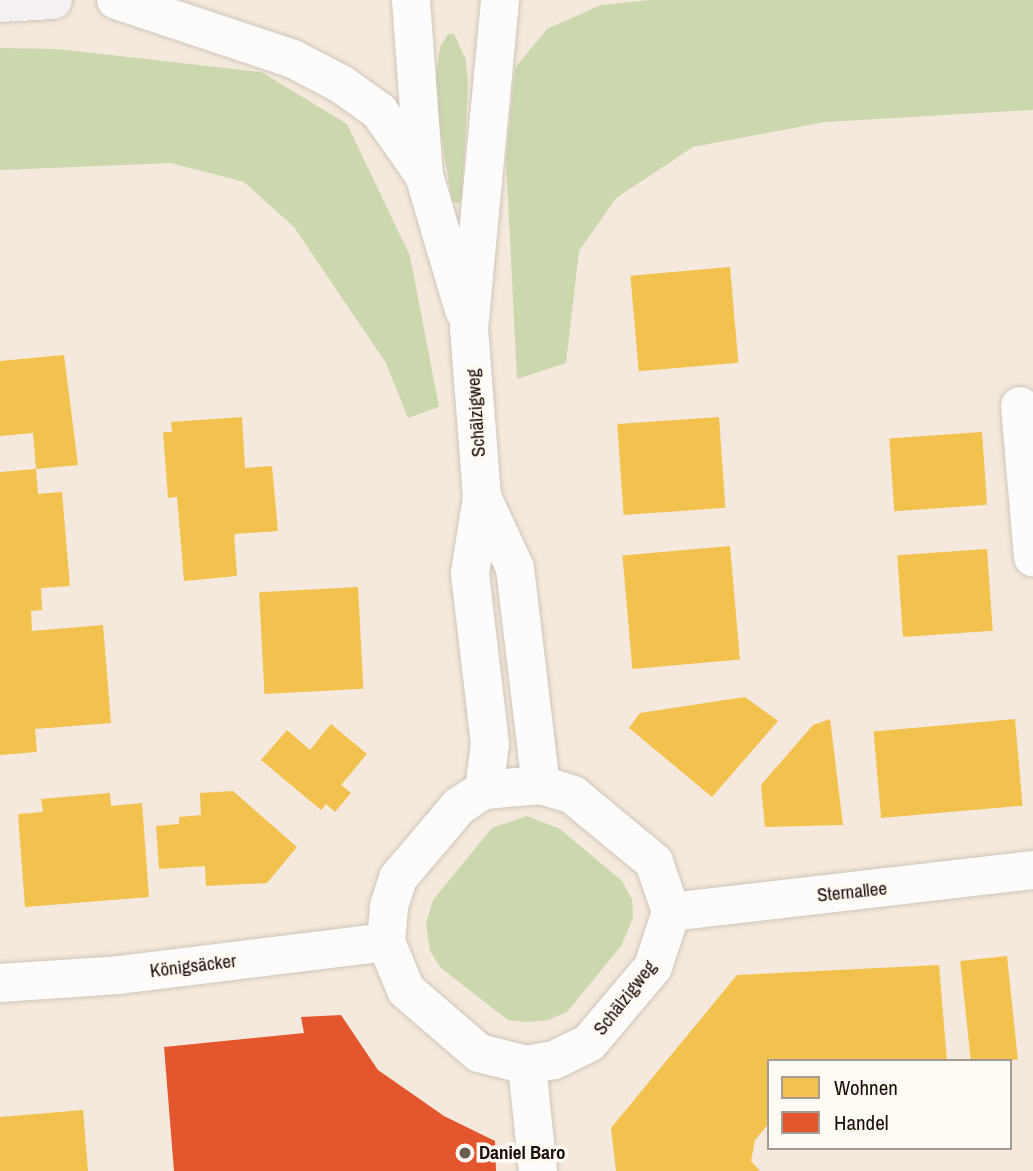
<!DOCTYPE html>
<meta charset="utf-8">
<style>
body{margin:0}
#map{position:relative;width:1033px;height:1171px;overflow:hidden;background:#f4e9dc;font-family:"Archivo Narrow",sans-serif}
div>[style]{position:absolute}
.green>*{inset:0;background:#cbd7ac}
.homes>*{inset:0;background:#f2c14e;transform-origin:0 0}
.shops>*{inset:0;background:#e4572e}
.roads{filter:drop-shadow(0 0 2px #cec5ba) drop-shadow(0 0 2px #cec5ba)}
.minor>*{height:38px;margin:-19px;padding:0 19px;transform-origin:19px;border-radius:19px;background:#fdfcfa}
.major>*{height:38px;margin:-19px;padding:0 19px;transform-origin:19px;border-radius:19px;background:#f5f0f2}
.dots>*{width:19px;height:19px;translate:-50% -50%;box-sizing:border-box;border:4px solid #fffaf4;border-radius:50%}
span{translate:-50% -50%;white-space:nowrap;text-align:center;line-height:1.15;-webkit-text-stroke:7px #fffaf4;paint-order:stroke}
.street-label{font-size:19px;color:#191006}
.poi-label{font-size:19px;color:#191006;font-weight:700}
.left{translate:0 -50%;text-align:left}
.legend{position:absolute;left:767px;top:1059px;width:245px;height:91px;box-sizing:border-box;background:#fffaf4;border:2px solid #a39c95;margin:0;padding:9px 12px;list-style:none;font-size:21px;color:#191006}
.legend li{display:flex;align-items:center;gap:14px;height:35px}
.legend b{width:35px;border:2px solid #a39c95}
</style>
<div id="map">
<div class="green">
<div style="clip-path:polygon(650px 0,1033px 0,1033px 110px,825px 122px,693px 147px,616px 198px,579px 251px,566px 363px,517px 379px,506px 160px,515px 68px,547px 29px,601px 5px)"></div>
<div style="clip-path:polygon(448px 34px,454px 34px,466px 60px,468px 85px,462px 199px,458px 204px,452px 201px,434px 93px,440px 47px)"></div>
<div style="clip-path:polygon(0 48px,57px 49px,261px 72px,347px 124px,410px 256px,439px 407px,408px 418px,386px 363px,294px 227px,244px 182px,171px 163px,0 170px)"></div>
<div style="clip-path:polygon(527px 816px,560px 829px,622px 881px,632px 899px,633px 918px,621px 946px,567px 1012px,548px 1020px,527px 1022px,508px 1020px,441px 968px,430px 951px,426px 923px,433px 900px,492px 828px)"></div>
</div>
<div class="homes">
<div style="left:730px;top:267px;width:96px;height:100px;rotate:85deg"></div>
<div style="clip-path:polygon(64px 355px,78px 465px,36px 469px,38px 494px,62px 492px,70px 586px,41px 588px,42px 610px,31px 611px,32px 631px,103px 625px,111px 723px,35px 729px,37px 752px,0 755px,0 472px,36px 469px,33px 433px,0 436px,0 361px)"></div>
<div style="clip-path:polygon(242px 417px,245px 468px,272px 466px,278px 531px,234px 534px,237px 576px,184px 581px,177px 497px,168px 498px,163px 432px,172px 432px,171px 422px)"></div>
<div style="left:719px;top:417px;width:91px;height:102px;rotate:86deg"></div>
<div style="left:982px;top:432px;width:73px;height:93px;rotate:86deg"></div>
<div style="left:730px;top:546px;width:114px;height:108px;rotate:85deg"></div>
<div style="left:987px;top:549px;width:82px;height:90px;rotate:86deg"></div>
<div style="left:358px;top:587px;width:102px;height:99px;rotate:87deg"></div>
<div style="clip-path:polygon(745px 697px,778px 721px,712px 797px,629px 728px,640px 713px)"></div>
<div style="clip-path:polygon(830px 719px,843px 825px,765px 827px,761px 785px,813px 725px)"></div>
<div style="left:1015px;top:719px;width:87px;height:142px;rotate:85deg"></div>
<div style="clip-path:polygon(331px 724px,367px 754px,341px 785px,351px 793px,335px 812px,326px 804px,321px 810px,261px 760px,287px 730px,310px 750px)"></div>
<div style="clip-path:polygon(233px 791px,297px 847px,267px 883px,206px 886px,205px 866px,159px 869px,156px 826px,179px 824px,179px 817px,201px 815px,200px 793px)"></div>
<div style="clip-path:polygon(110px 793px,111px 806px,142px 803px,149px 897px,25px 907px,18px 814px,43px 812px,41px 799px)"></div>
<div style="left:1007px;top:956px;width:104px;height:47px;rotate:84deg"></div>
<div style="clip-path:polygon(939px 965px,947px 1061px,769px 1061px,769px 1123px,755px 1140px,751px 1161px,760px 1171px,616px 1171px,611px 1128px,737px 975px)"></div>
<div style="clip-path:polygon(83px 1110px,88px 1171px,0 1171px,0 1117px)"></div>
</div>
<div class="shops">
<div style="clip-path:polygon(341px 1015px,378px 1070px,444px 1116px,495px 1141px,496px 1171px,174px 1171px,164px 1047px,304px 1033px,301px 1017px)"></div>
</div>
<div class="roads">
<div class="minor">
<div style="left:116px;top:0;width:187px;rotate:18.4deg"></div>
<div style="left:293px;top:59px;width:54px;rotate:27.5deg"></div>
<div style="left:341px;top:84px;width:47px;rotate:35.4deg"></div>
<div style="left:379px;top:111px;width:78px;rotate:54.9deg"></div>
<div style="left:411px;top:0;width:175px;rotate:85.8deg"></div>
<div style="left:424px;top:175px;width:141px;rotate:73.5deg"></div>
<div style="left:1020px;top:406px;width:152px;rotate:85.1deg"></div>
<div style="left:482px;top:497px;width:78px;rotate:65.1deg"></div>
<div style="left:515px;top:568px;width:219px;rotate:83.2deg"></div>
<div style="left:541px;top:785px;width:34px;rotate:17deg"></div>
<div style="left:573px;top:795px;width:105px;rotate:39.6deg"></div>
<div style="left:654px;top:862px;width:53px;rotate:71.2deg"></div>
<div style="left:671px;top:912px;width:58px;rotate:108.1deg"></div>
<div style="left:653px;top:967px;width:99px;rotate:130.1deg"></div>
<div style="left:589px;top:1043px;width:39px;rotate:154deg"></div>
<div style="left:554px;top:1060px;width:27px;rotate:170deg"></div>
<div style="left:527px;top:1065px;width:49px;rotate:-166deg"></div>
<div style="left:479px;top:1053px;width:96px;rotate:-139.2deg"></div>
<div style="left:406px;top:990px;width:52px;rotate:-112.6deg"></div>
<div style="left:386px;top:942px;width:36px;rotate:-85deg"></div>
<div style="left:389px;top:906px;width:29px;rotate:-72deg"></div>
<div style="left:398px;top:878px;width:94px;rotate:-49.7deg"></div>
<div style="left:459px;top:806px;width:30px;rotate:-33deg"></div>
<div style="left:484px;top:790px;width:57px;rotate:-5deg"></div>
<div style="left:484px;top:790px;width:46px;rotate:-82.6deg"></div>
<div style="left:490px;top:744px;width:172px;rotate:-96.7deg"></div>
<div style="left:470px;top:573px;width:77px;rotate:-81deg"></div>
<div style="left:482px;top:497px;width:169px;rotate:-94.4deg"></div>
<div style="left:469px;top:329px;width:330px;rotate:-84.6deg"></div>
<div style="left:671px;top:912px;width:364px;rotate:-6.6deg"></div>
<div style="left:0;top:983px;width:119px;rotate:-3.8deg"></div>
<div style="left:119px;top:975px;width:269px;rotate:-7deg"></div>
<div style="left:527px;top:1065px;width:107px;rotate:84.1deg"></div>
</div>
<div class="major">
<div style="left:0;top:3px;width:53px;rotate:-3.2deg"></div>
</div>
</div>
<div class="dots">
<div style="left:465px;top:1153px;background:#665c51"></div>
</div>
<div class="street-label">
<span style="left:476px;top:413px;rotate:-94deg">Schälzigweg</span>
<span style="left:852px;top:892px;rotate:-6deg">Sternallee</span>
<span style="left:193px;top:966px;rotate:-7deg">Königsäcker</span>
<span style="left:625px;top:998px;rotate:-52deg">Schälzigweg</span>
</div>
<div class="poi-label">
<span class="left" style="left:479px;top:1153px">Daniel Baro</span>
</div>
<ul class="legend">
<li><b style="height:19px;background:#f2c14e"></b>Wohnen</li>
<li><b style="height:19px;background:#e4572e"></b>Handel</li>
</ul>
</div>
